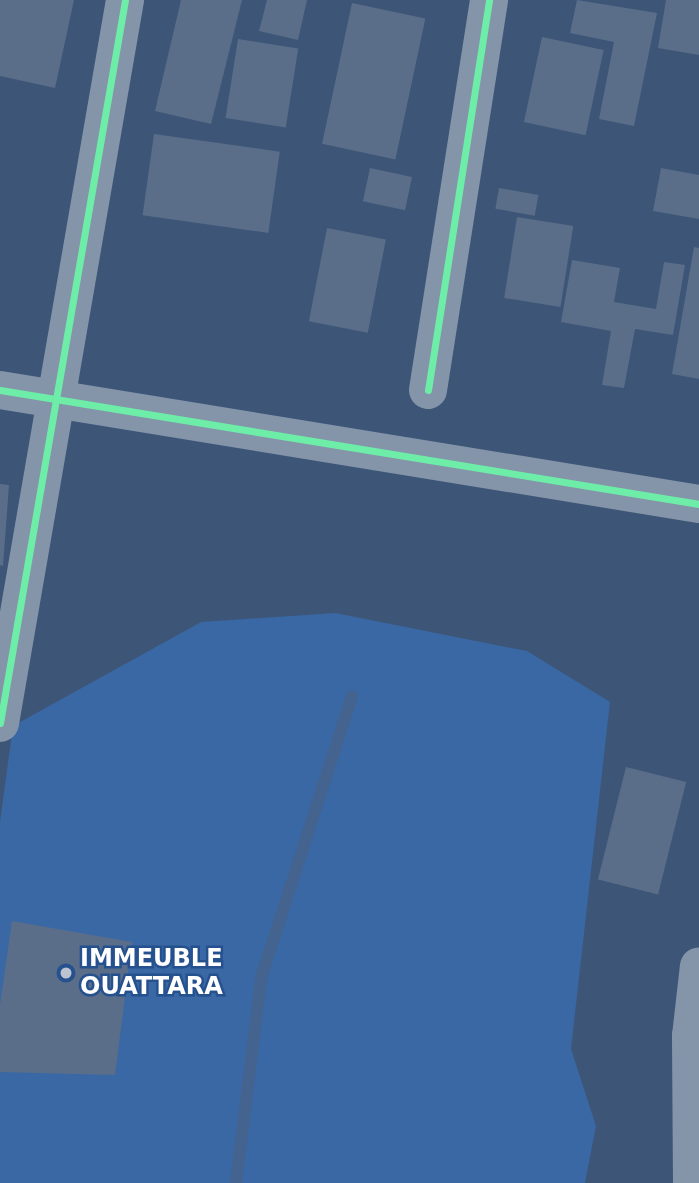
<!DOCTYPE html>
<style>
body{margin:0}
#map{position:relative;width:699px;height:1183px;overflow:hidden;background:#3d5577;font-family:"DejaVu Sans",sans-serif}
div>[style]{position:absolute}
.green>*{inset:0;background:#3a68a5}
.stream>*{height:12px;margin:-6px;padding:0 6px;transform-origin:6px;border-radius:6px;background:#44648f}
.building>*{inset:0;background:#5a6e89;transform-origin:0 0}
.minor>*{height:38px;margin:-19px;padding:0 19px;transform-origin:19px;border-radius:19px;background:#8495aa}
.cycleway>*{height:7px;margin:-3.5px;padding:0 3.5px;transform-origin:3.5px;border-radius:3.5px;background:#6deda7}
.dots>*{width:19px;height:19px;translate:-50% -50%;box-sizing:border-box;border:4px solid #25518f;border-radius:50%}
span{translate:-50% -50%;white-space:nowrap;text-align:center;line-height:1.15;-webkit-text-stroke:5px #25518f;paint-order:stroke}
.poi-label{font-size:24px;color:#fff;font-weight:700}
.left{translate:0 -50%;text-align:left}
</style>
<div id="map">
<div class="green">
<div style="clip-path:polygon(335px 613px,527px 651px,610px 702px,571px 1049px,596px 1126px,585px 1183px,0 1183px,0 822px,13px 726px,201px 622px)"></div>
</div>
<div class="stream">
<div style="left:236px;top:1183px;width:207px;rotate:-83deg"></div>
<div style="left:261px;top:978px;width:296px;rotate:-72.1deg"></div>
</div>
<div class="building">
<div style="clip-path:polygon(0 0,74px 0,55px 88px,0 76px)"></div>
<div style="clip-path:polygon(181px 0,242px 0,211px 124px,155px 111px)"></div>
<div style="clip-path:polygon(267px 0,307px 0,298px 40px,259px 31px)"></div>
<div style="clip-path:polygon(577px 0,657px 13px,634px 126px,599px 119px,614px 42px,570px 33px)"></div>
<div style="clip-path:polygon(666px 0,699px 0,699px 55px,658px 48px)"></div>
<div style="left:352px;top:3px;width:75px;height:144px;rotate:12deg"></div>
<div style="left:542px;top:37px;width:63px;height:87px;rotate:12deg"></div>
<div style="left:238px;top:39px;width:61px;height:80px;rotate:9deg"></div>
<div style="left:154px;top:134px;width:127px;height:82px;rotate:8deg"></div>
<div style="left:370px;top:168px;width:43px;height:34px;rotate:12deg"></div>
<div style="clip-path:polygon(661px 168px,699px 175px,699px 219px,653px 211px)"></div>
<div style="left:499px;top:188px;width:40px;height:21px;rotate:10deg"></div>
<div style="left:517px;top:217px;width:57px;height:82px;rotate:9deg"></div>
<div style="left:327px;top:228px;width:60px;height:95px;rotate:11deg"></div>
<div style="clip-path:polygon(694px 247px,699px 248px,699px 379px,672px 374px)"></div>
<div style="clip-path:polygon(572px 260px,620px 268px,614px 302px,656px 309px,664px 262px,685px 265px,673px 335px,635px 329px,624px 388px,602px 385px,611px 331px,561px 322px)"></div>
<div style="clip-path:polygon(0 484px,9px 485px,3px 566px,0 565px)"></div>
<div style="left:626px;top:767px;width:62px;height:116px;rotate:14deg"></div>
<div style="clip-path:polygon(12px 921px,132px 942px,115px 1075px,0 1072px,0 1005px)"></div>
</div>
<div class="minor">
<div style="left:0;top:390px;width:708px;rotate:9.26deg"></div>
<div style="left:428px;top:390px;width:395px;rotate:-81.1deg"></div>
<div style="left:0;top:723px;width:734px;rotate:-80.19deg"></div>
<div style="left:692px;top:1183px;width:147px;rotate:-90.4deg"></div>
<div style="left:691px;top:1036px;width:70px;rotate:-83.5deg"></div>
</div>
<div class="cycleway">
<div style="left:0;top:390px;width:708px;rotate:9.26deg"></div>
<div style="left:428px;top:390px;width:395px;rotate:-81.1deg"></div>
<div style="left:0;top:723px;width:734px;rotate:-80.19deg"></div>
</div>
<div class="dots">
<div style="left:66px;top:973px;background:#bbc4cf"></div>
</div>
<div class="poi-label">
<span class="left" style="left:80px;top:973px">IMMEUBLE<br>OUATTARA</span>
</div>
</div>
